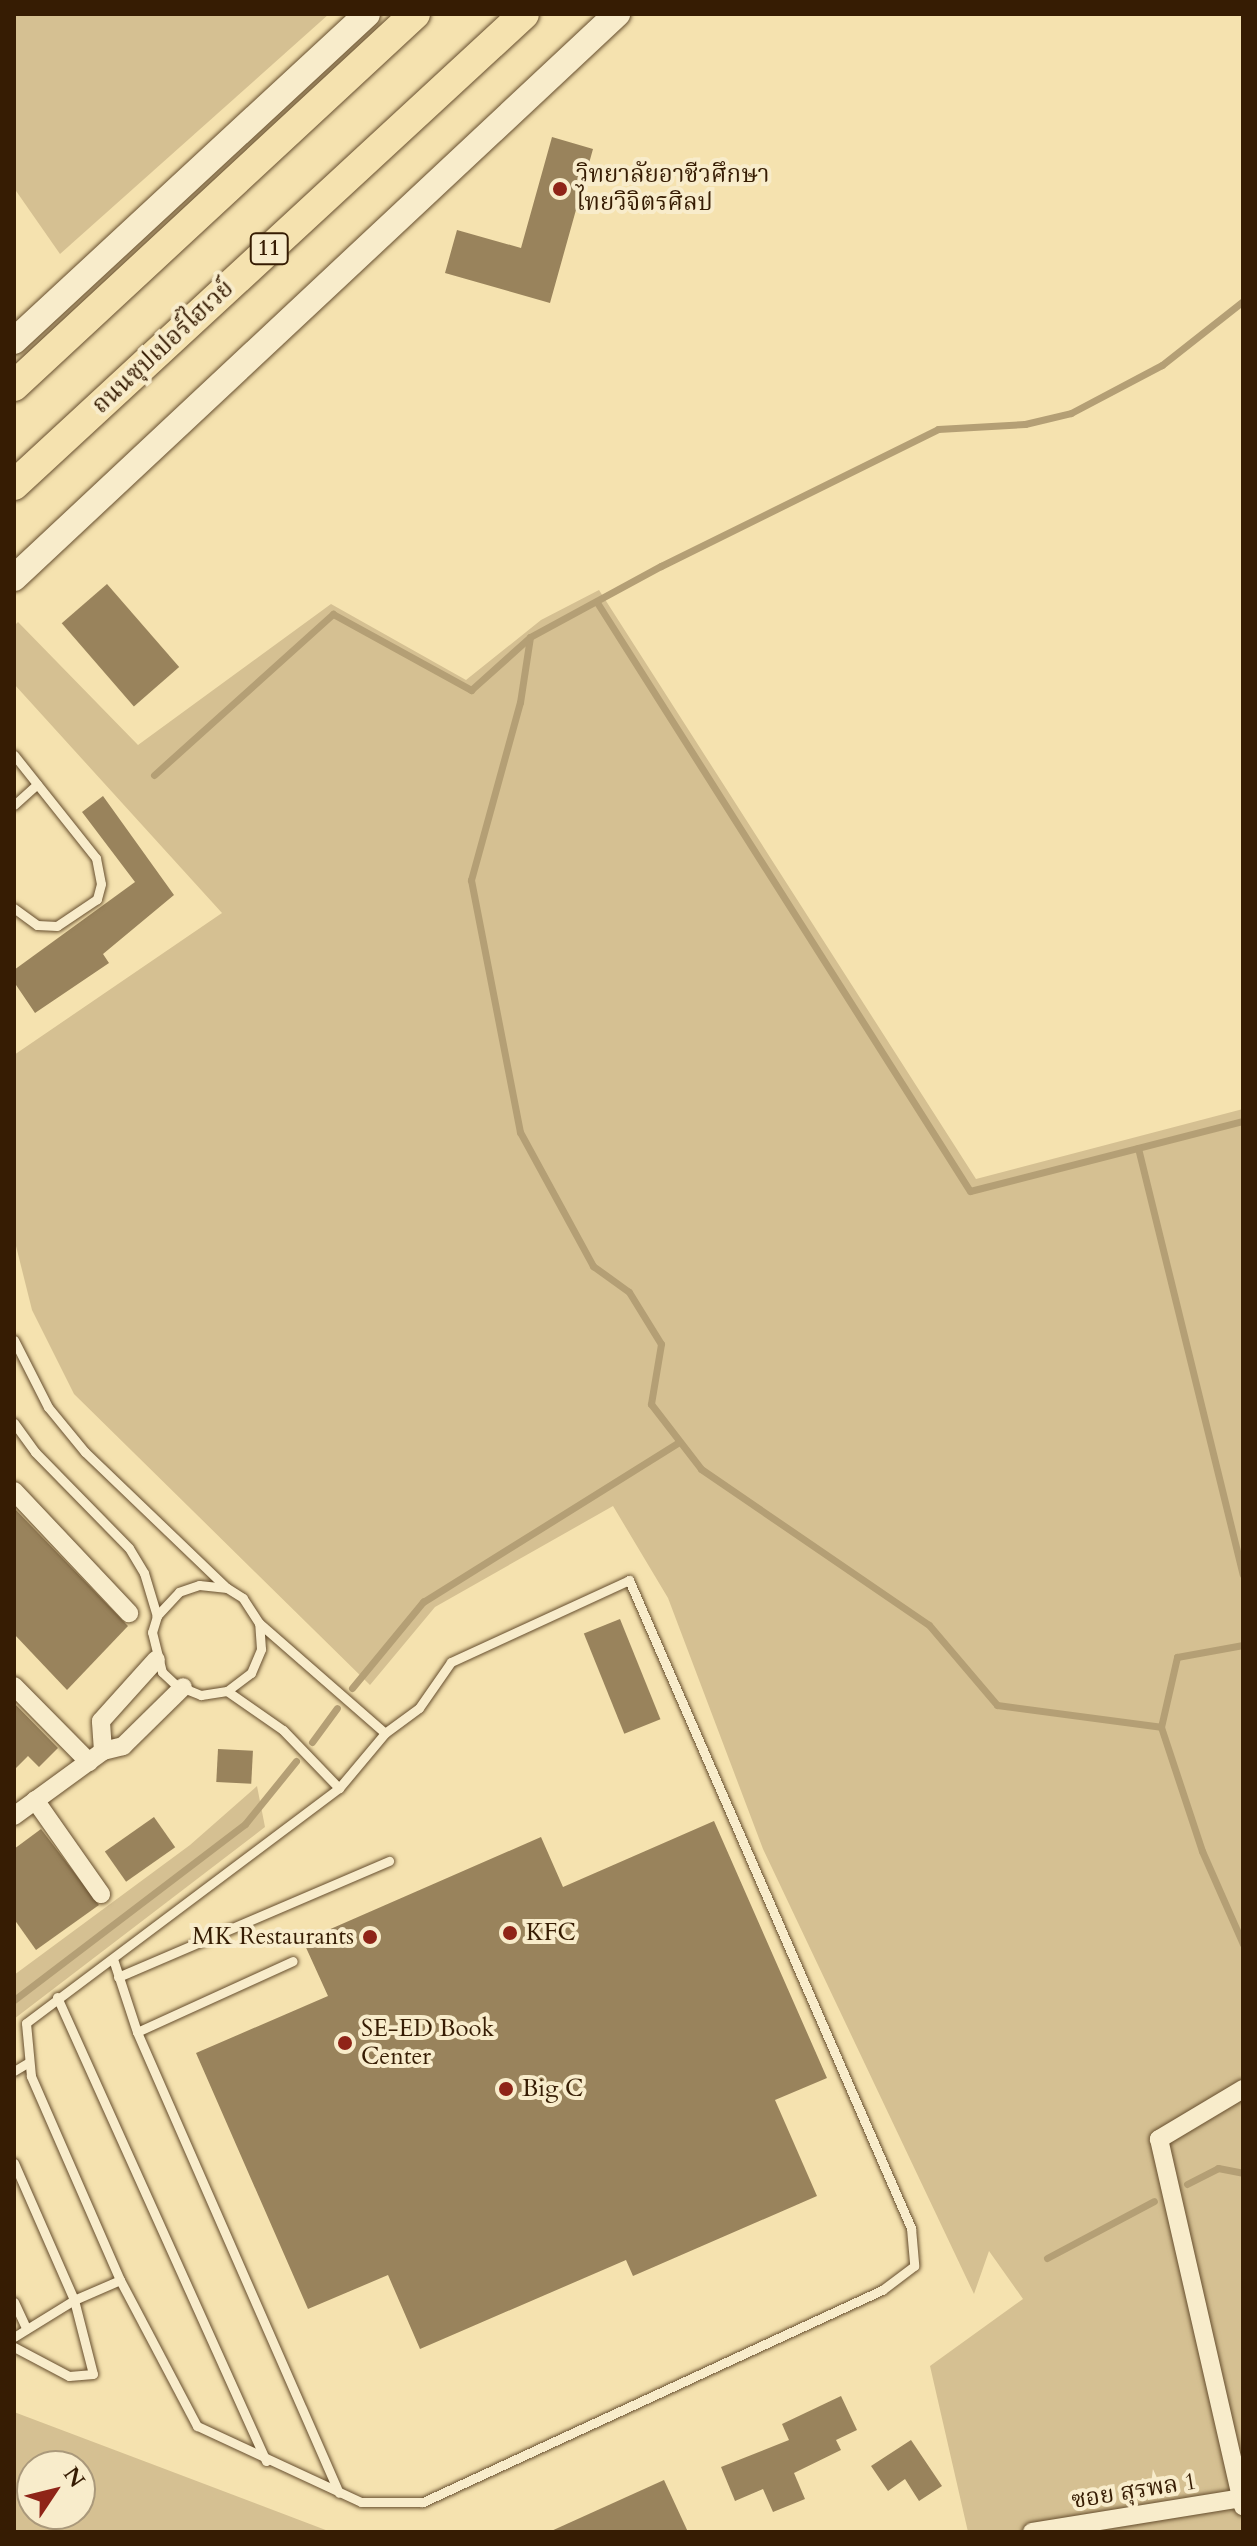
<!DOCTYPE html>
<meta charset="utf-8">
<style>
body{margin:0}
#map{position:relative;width:1257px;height:2546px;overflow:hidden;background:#f5e2af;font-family:Cardo,"Noto Serif Thai",serif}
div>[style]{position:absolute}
.green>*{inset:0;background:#d5c092}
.stream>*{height:7px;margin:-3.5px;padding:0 3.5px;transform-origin:3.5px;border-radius:3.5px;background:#b49f75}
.building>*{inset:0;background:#99835c;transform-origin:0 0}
.roads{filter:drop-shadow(0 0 2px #664e2e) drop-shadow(0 0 2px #664e2e)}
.service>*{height:9px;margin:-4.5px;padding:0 4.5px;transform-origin:4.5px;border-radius:4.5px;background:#f8eccb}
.minor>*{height:18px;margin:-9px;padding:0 9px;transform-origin:9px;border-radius:9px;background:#f8eccb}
.secondary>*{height:26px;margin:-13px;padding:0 13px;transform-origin:13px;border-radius:13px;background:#f8eccb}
.trunk>*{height:30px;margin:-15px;padding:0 15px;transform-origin:15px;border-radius:15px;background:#f5e2af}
.dots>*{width:22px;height:22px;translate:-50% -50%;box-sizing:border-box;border:4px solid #f8eccb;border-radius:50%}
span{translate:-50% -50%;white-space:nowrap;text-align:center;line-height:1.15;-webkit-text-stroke:8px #f8eccb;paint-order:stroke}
.shield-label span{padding:2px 6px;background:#f8eccb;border:2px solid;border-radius:6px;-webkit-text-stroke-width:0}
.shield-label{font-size:22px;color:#361c03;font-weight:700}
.poi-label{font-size:24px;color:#361c03}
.left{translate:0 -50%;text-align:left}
.right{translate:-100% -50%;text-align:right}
.street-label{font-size:24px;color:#361c03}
.frame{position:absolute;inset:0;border:16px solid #361c03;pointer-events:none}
.north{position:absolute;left:16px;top:2450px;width:80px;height:80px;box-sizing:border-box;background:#f8eccb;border:2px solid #aa997b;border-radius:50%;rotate:55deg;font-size:22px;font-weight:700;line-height:32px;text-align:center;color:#361c03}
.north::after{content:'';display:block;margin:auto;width:28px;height:36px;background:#8f2418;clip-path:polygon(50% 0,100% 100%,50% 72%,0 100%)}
</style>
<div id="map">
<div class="green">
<div style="clip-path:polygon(14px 14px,329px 14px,60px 254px,14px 188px)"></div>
<div style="clip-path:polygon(599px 590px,976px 1179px,1243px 1109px,1243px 2532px,968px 2532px,930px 2366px,1023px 2299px,989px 2251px,974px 2294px,763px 1849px,668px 1598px,613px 1506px,435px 1607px,370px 1685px,74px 1394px,32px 1310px,14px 1238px,14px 1055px,222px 913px,14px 684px,14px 626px,18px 622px,138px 745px,331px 604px,466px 680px,541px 620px)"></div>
<div style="clip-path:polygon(257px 1786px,265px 1827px,14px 2019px,14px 1975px,190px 1845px)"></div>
<div style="clip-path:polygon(evenodd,14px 2412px,157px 2466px,331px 2532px,14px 2532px,14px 2412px,80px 2466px,80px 2514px,32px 2514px,32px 2466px,80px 2466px)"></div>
</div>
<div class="stream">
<div style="left:598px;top:604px;width:695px;rotate:57.64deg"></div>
<div style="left:970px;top:1191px;width:282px;rotate:-14.4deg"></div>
<div style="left:530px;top:637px;width:66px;rotate:98.7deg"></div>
<div style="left:520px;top:702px;width:185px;rotate:105.4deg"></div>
<div style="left:471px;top:880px;width:257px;rotate:79deg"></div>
<div style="left:520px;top:1132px;width:153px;rotate:61.4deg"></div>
<div style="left:593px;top:1266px;width:44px;rotate:35.8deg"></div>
<div style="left:629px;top:1292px;width:61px;rotate:58.4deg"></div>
<div style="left:661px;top:1344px;width:61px;rotate:99.5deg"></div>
<div style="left:651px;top:1404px;width:82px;rotate:52.4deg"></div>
<div style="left:701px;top:1469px;width:276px;rotate:34.4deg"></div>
<div style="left:929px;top:1625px;width:105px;rotate:49.6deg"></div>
<div style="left:997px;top:1705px;width:165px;rotate:7.6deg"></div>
<div style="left:1161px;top:1727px;width:131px;rotate:71.7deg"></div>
<div style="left:1202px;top:1851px;width:102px;rotate:66.2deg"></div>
<div style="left:154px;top:775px;width:241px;rotate:-42deg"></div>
<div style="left:333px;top:614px;width:158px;rotate:28.8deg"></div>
<div style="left:471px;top:690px;width:79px;rotate:-41.9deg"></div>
<div style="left:530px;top:637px;width:149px;rotate:-28.5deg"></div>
<div style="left:661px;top:566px;width:309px;rotate:-26.3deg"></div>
<div style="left:938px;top:429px;width:87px;rotate:-3.3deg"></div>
<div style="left:1025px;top:424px;width:47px;rotate:-13.4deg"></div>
<div style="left:1071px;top:413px;width:103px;rotate:-27.8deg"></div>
<div style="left:1162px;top:365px;width:103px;rotate:-38.3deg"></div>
<div style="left:1138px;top:1148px;width:439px;rotate:76.2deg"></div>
<div style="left:352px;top:1688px;width:112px;rotate:-50.5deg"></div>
<div style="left:423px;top:1602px;width:302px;rotate:-32deg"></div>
<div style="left:1161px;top:1727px;width:72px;rotate:-77.1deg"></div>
<div style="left:1177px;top:1657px;width:67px;rotate:-10.3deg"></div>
<div style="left:312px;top:1742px;width:42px;rotate:-53.7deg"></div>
<div style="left:14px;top:2000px;width:290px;rotate:-37.3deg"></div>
<div style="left:245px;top:1824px;width:81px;rotate:-51deg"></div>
<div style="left:1187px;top:2184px;width:35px;rotate:-27deg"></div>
<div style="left:1218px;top:2168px;width:25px;rotate:11deg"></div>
<div style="left:1047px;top:2258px;width:121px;rotate:-28deg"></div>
</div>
<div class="building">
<div style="clip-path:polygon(552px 137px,593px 149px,550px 303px,445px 273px,457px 230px,521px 248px)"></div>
<div style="left:107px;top:584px;width:110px;height:60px;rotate:49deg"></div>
<div style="clip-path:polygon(103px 796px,174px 895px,103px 954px,109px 963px,35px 1013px,14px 982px,14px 970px,135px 882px,82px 812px)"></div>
<div style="clip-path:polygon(14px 1508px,128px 1626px,67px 1690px,14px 1634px)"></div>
<div style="left:620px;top:1619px;width:108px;height:39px;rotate:68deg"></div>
<div style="clip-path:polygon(14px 1703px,58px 1748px,39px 1767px,28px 1756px,14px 1770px)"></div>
<div style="left:218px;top:1749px;width:35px;height:33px;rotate:3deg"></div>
<div style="left:154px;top:1817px;width:37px;height:60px;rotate:55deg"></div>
<div style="clip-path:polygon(714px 1821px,827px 2078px,775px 2100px,817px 2196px,633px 2276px,626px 2260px,420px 2349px,388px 2275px,308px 2309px,196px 2053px,328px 1996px,303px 1941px,541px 1837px,563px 1887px)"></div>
<div style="clip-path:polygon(41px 1829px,99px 1905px,36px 1950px,14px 1919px,14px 1849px)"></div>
<div style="clip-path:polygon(841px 2396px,857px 2430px,836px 2440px,841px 2450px,794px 2473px,805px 2499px,773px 2512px,763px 2489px,735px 2501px,721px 2467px,789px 2440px,782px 2424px)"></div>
<div style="clip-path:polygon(911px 2440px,942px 2486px,919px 2501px,905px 2479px,888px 2491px,871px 2466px)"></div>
<div style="clip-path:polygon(664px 2480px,688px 2532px,549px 2532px)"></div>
</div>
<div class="roads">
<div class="service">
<div style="left:14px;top:755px;width:132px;rotate:51.5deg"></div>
<div style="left:96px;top:858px;width:26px;rotate:79deg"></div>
<div style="left:101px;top:884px;width:16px;rotate:105deg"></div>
<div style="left:97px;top:899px;width:48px;rotate:146deg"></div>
<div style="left:57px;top:926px;width:20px;rotate:-177deg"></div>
<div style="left:37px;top:925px;width:29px;rotate:-144deg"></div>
<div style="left:14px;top:805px;width:31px;rotate:-42deg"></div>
<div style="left:14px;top:1340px;width:75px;rotate:63.1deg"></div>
<div style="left:48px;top:1407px;width:58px;rotate:50.6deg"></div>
<div style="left:85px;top:1452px;width:195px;rotate:43.8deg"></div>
<div style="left:14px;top:1423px;width:36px;rotate:54deg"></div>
<div style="left:35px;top:1452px;width:134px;rotate:45.6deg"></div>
<div style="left:129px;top:1548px;width:29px;rotate:59deg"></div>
<div style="left:144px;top:1573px;width:45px;rotate:73.2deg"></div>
<div style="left:157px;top:1616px;width:17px;rotate:107deg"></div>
<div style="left:152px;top:1632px;width:41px;rotate:76deg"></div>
<div style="left:162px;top:1672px;width:19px;rotate:43deg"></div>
<div style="left:176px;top:1685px;width:27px;rotate:22deg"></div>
<div style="left:201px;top:1695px;width:26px;rotate:-9deg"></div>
<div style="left:227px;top:1691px;width:30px;rotate:-37deg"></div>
<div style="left:251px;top:1673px;width:26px;rotate:-67deg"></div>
<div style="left:261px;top:1649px;width:26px;rotate:-94deg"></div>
<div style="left:259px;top:1623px;width:30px;rotate:-123deg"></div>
<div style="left:243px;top:1598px;width:19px;rotate:-148deg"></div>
<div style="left:227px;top:1588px;width:28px;rotate:-174deg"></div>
<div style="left:199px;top:1585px;width:21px;rotate:161deg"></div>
<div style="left:179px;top:1592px;width:33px;rotate:133deg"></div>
<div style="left:629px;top:1580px;width:707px;rotate:66.48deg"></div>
<div style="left:911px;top:2228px;width:38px;rotate:85deg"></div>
<div style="left:914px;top:2266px;width:40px;rotate:143deg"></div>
<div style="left:882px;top:2290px;width:506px;rotate:155.21deg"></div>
<div style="left:423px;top:2502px;width:62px;rotate:180deg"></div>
<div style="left:361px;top:2502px;width:181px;rotate:-155.1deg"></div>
<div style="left:197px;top:2426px;width:165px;rotate:-117.8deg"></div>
<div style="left:120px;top:2280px;width:223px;rotate:-113.6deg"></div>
<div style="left:31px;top:2076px;width:53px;rotate:-95.4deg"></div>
<div style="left:26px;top:2023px;width:391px;rotate:-36.9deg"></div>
<div style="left:339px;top:1788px;width:72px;rotate:-50.1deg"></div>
<div style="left:385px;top:1733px;width:42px;rotate:-36.3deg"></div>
<div style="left:419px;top:1708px;width:56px;rotate:-55.2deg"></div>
<div style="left:451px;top:1662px;width:196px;rotate:-24.7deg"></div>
<div style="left:259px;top:1623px;width:167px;rotate:41.1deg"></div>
<div style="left:227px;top:1691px;width:68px;rotate:34.9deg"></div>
<div style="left:283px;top:1730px;width:81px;rotate:46deg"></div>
<div style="left:113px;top:1959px;width:77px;rotate:71.8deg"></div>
<div style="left:137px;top:2032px;width:503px;rotate:66.34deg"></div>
<div style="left:118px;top:1977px;width:295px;rotate:-23.2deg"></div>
<div style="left:57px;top:1997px;width:509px;rotate:65.75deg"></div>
<div style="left:137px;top:2032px;width:171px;rotate:-24.5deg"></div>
<div style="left:14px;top:2071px;width:17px;rotate:-31deg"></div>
<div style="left:14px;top:2163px;width:150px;rotate:66.3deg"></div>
<div style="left:74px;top:2300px;width:70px;rotate:148.3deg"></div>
<div style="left:14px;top:2302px;width:26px;rotate:65deg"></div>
<div style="left:14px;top:2347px;width:62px;rotate:27.8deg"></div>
<div style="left:69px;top:2376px;width:24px;rotate:-5deg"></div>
<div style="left:93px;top:2374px;width:76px;rotate:-104.4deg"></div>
<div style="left:74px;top:2300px;width:50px;rotate:-23.5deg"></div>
</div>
<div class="minor">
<div style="left:14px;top:1491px;width:168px;rotate:46.7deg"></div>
<div style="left:14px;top:1686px;width:107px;rotate:45.4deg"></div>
<div style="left:103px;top:1751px;width:30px;rotate:-94deg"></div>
<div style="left:101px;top:1721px;width:82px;rotate:-48deg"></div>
<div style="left:35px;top:1800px;width:115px;rotate:54.9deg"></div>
<div style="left:14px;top:1816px;width:110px;rotate:-36.1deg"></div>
<div style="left:103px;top:1751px;width:21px;rotate:-14deg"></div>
<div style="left:123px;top:1746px;width:84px;rotate:-44.5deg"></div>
<div style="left:1243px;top:2089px;width:98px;rotate:149.2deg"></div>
<div style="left:1159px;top:2139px;width:377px;rotate:77.1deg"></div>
<div style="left:1032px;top:2532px;width:214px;rotate:-9.2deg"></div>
</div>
<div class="secondary">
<div style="left:14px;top:341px;width:481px;rotate:-42.8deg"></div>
<div style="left:14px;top:578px;width:826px;rotate:-43.09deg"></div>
</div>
<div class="trunk">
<div style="left:14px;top:386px;width:547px;rotate:-42.85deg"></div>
<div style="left:14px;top:485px;width:694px;rotate:-42.72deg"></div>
</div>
</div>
<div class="dots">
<div style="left:560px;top:189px;background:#8f2418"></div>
<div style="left:510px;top:1933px;background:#8f2418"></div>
<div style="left:370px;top:1937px;background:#8f2418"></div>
<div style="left:345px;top:2043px;background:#8f2418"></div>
<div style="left:506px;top:2089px;background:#8f2418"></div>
</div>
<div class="shield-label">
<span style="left:269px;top:249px">11</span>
</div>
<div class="poi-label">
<span class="left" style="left:576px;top:189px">วิทยาลัยอาชีวศึกษา<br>ไทยวิจิตรศิลป</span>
<span class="left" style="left:526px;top:1933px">KFC</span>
<span class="right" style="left:354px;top:1937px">MK Restaurants</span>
<span class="left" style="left:361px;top:2043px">SE-ED Book<br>Center</span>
<span class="left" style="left:522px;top:2089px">Big C</span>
</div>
<div class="street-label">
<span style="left:163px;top:347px;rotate:-43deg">ถนนซุปเปอร์ไฮเวย์</span>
<span style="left:1134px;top:2491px;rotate:-9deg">ซอย สุรพล 1</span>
</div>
<div class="frame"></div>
<div class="north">N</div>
</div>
